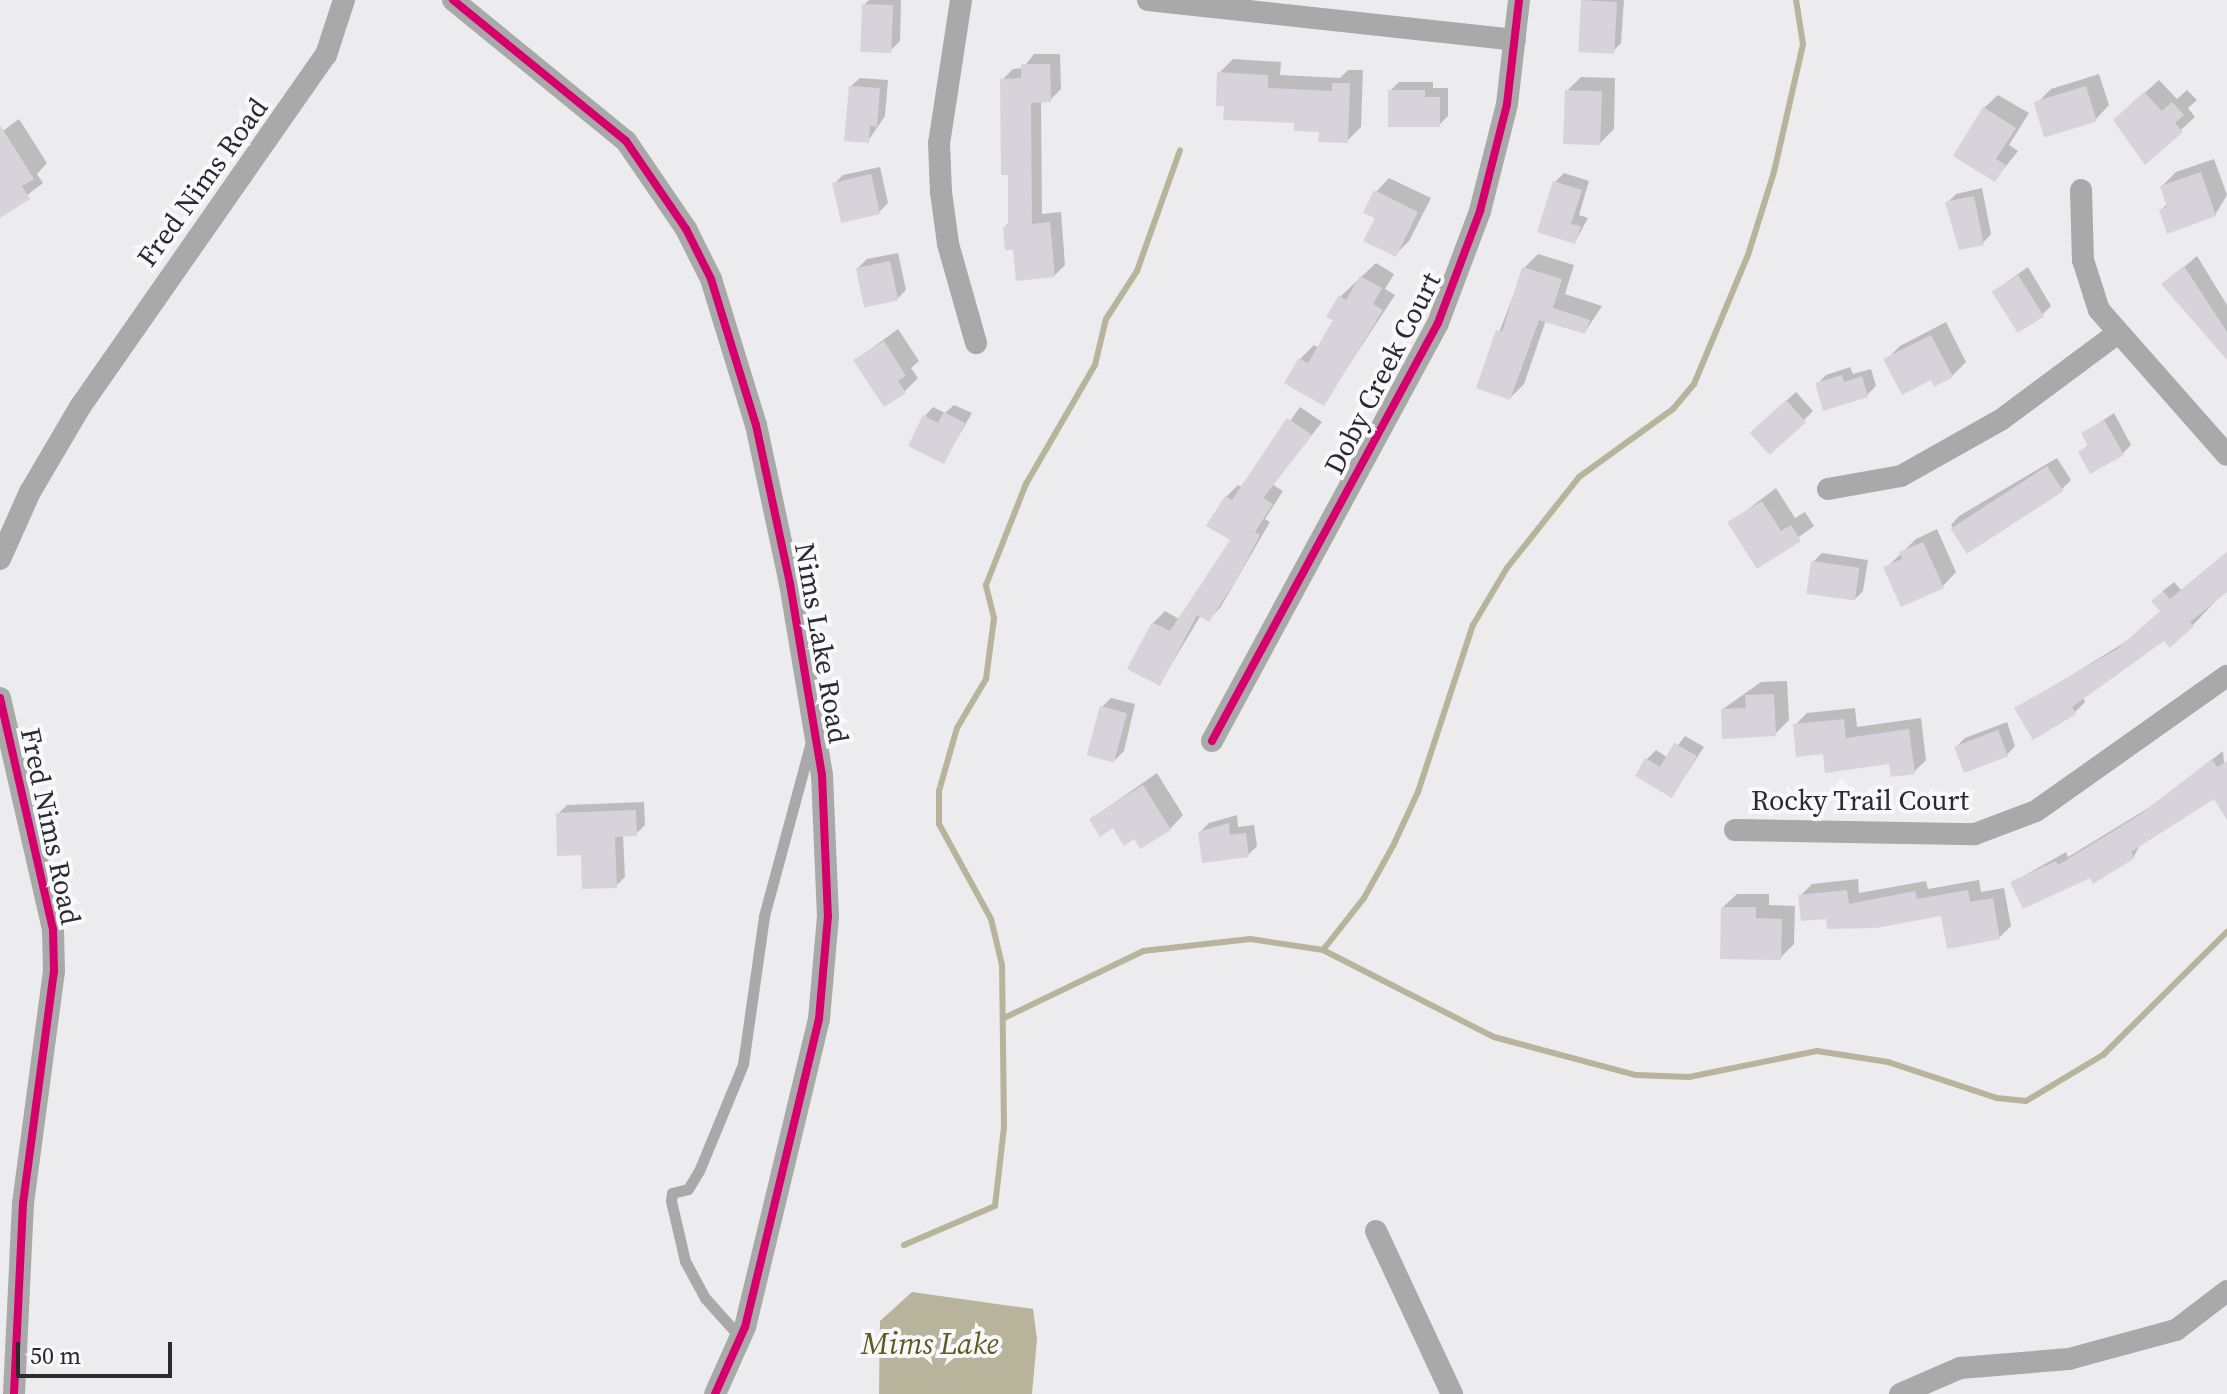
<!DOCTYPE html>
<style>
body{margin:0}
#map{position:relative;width:2227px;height:1394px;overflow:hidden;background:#ecebed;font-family:"Source Serif 4",serif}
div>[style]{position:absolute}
.water>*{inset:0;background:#b8b49c}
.shadow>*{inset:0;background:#0003}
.stream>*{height:6px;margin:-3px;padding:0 3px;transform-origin:3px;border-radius:3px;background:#b8b49c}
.building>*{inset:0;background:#d7d3da;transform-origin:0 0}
.service>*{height:11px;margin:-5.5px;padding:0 5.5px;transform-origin:5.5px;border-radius:5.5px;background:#a9a9a9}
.minor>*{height:22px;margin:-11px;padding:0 11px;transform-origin:11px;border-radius:11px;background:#a9a9a9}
.cycleway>*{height:8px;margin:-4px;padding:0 4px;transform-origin:4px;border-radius:4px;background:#d6006c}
span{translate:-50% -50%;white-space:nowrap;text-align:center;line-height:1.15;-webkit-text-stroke:8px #f9f8fc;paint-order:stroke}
.street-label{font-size:28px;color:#2b2a2c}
.water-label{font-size:30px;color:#61591e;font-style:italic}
.scale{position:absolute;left:16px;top:1342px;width:156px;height:36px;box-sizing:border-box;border:4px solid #2b2a2c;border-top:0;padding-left:10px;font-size:24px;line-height:28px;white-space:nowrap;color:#2b2a2c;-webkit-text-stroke:6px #f9f8fc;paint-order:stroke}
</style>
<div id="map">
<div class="water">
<div style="clip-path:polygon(912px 1292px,1033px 1309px,1037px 1339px,1032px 1394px,879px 1394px,880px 1321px)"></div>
</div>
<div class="shadow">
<div style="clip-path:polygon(869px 0,901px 0,900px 41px,891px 50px,864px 5px)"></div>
<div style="clip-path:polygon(1583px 0,1624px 0,1621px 43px,1612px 52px)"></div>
<div style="clip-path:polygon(1034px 54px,1060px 54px,1061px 89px,1050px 100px,1041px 100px,1042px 214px,1061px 212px,1065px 265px,1054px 276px,1015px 247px,1005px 227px,1010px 222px,1010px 173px,1002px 80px,1013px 69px,1023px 68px)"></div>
<div style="clip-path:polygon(1233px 59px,1281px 62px,1280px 75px,1340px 78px,1348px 70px,1363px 70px,1361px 127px,1347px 141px,1296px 121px,1226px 104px,1219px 73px)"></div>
<div style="clip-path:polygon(2099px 74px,2109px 105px,2096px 119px,2037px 103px,2051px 89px)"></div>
<div style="clip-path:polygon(1581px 77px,1615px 78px,1614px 129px,1600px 143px,1567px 91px)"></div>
<div style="clip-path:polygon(860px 78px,888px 80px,885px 116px,868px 141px,851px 86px)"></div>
<div style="clip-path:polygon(2159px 80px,2177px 99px,2187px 90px,2197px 100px,2188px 108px,2195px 117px,2146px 162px,2129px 107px)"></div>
<div style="clip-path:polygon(1399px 82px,1433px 82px,1433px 88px,1448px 88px,1448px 116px,1439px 125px,1390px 91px)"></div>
<div style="clip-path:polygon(1998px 95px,2029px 113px,2009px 145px,2018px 151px,1995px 180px,1984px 108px)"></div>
<div style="clip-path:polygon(19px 119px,47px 163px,37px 174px,43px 183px,4px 213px,0 133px)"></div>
<div style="clip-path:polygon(2214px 159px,2227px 195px,2215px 215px,2161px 210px,2168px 203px,2162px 186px,2176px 172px)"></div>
<div style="clip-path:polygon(880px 167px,888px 203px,879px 212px,834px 184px,843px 175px)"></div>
<div style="clip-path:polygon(1564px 173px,1589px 181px,1579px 215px,1588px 218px,1575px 242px,1555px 182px)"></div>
<div style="clip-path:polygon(1389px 178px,1431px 198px,1409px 241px,1395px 255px,1377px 217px,1376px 192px)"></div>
<div style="clip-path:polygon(1982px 188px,1991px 234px,1983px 243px,1948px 202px,1956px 194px)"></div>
<div style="clip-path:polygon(898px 253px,906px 290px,897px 299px,858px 268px,867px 259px)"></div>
<div style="clip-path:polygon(1538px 254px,1574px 265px,1565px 294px,1602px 306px,1585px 332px,1546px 320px,1524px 384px,1510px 398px,1478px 387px,1524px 268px)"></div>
<div style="clip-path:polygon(2197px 256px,2227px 305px,2227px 357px,2164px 284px)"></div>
<div style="clip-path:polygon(1376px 263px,1394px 274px,1385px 289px,1395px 295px,1324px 403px,1300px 359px,1314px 345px,1319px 348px,1335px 320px,1341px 296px)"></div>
<div style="clip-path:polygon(2028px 267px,2051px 306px,2042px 315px,1994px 291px)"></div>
<div style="clip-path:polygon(1946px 322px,1966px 362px,1952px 376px,1932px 377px,1886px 360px,1900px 346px)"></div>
<div style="clip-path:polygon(898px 329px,919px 361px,911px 368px,918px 378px,904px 392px,856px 360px)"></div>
<div style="clip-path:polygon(1850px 367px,1853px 374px,1871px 369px,1876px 386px,1867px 395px,1817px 384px,1826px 375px)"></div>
<div style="clip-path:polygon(1796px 392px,1813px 411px,1804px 420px,1761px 423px)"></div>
<div style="clip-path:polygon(954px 405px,972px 413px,944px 461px,925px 416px,933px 407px,945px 413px)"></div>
<div style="clip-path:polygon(1300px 407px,1322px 422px,1273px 485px,1283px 491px,1265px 519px,1270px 522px,1220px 608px,1208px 620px,1201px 615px,1160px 683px,1153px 623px,1165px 611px,1179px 619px,1233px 539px,1226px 497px,1238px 485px,1243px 488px)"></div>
<div style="clip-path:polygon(2114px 413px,2131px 445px,2122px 454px,2081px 452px,2089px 444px,2084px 433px)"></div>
<div style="clip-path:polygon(2057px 458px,2071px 480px,2062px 489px,1965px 548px,1951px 525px,1959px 516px)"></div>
<div style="clip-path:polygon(1776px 488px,1795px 518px,1805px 512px,1814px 526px,1757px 567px,1730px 523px)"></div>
<div style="clip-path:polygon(1937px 529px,1956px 572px,1943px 586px,1886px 568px,1916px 539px)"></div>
<div style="clip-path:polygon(2227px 552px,2227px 589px,2193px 625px,2164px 638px,2083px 697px,2085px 702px,2075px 712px,2017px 709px,2130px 639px,2162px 611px,2154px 601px,2164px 590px,2174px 582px,2181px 590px)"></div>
<div style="clip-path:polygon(1822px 553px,1868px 560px,1863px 591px,1854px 600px,1813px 562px)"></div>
<div style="clip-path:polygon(1787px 681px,1789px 720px,1775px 734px,1723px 709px,1761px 682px)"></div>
<div style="clip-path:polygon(1111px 698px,1135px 704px,1124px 751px,1115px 760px,1102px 707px)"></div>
<div style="clip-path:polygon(1855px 708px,1857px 727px,1921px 718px,1926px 760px,1914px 772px,1891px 761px,1825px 752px,1795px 725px,1807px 713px)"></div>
<div style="clip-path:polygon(2007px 722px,2015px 746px,2007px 755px,1956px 747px,1965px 738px)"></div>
<div style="clip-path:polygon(1685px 736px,1704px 747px,1672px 796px,1647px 759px,1656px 750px,1668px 758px)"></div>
<div style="clip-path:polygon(2223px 751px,2227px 799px,2214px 796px,2141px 843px,2134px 856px,2091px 875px,2013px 882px,2066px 852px,2068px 857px,2150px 807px)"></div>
<div style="clip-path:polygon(1157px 773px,1183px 815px,1170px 829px,1135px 836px,1091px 819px)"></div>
<div style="clip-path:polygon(644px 802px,645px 825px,636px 834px,623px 835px,625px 877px,616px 886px,583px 853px,558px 814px,567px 805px)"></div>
<div style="clip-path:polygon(1237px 815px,1238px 827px,1254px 825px,1257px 846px,1248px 855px,1200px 832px,1209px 823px)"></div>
<div style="clip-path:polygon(1858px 879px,1859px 893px,1926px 881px,1928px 889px,1979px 880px,1981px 892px,2004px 888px,2011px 926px,2000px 937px,1943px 913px,1828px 916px,1800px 896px,1812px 884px)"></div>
<div style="clip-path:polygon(1737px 894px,1769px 894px,1769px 905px,1795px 906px,1794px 944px,1780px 958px,1723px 907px)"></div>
</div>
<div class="stream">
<div style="left:1323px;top:950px;width:66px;rotate:-51.7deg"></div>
<div style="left:1364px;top:898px;width:60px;rotate:-60.9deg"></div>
<div style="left:1393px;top:846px;width:60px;rotate:-65.2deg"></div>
<div style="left:1418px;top:792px;width:176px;rotate:-71.8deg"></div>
<div style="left:1473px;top:625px;width:66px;rotate:-59.2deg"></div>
<div style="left:1507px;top:568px;width:116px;rotate:-51.6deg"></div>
<div style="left:1579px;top:477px;width:116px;rotate:-35.9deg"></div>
<div style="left:1673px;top:409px;width:33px;rotate:-50deg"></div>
<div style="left:1694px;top:384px;width:140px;rotate:-67.3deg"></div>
<div style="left:1748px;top:255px;width:87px;rotate:-72.6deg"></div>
<div style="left:1774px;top:172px;width:131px;rotate:-77.2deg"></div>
<div style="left:1803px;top:44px;width:45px;rotate:-99deg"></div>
<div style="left:1004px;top:1018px;width:154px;rotate:-25.7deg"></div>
<div style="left:1143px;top:951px;width:108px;rotate:-6.4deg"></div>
<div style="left:1250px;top:939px;width:74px;rotate:8.6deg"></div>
<div style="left:1323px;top:950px;width:192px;rotate:27deg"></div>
<div style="left:1494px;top:1037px;width:147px;rotate:15deg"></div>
<div style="left:1636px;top:1075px;width:53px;rotate:2.2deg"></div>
<div style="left:1689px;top:1077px;width:131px;rotate:-11.5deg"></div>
<div style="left:1817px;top:1051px;width:72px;rotate:8.8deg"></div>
<div style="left:1888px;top:1062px;width:115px;rotate:18.3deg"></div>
<div style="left:1997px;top:1098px;width:29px;rotate:6deg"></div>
<div style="left:2026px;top:1101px;width:90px;rotate:-30.9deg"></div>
<div style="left:2103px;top:1055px;width:175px;rotate:-44.8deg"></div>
<div style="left:904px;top:1245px;width:99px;rotate:-23.2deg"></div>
<div style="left:995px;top:1206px;width:80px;rotate:-83.5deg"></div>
<div style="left:1004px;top:1127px;width:162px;rotate:-90.7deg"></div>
<div style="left:1002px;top:965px;width:47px;rotate:-103.4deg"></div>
<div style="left:991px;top:919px;width:108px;rotate:-118.7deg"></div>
<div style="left:939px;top:824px;width:33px;rotate:-90deg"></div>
<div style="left:939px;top:791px;width:66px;rotate:-74.1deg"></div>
<div style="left:957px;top:728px;width:57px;rotate:-59.4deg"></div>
<div style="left:986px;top:679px;width:62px;rotate:-82.5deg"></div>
<div style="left:994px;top:618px;width:34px;rotate:-104deg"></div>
<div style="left:986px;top:585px;width:109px;rotate:-68.4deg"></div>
<div style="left:1026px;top:484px;width:138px;rotate:-59.9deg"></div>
<div style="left:1095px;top:365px;width:47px;rotate:-76.6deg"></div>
<div style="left:1106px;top:319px;width:57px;rotate:-57.1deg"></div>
<div style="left:1137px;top:271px;width:128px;rotate:-70.4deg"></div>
</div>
<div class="building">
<div style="left:1581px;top:0;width:36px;height:52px;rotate:3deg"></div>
<div style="left:862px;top:4px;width:31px;height:48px;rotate:2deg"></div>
<div style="clip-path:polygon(1021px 64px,1050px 64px,1051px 102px,1031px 103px,1032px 224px,1050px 222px,1055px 277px,1016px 281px,1013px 250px,1005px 250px,1003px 227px,1008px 226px,1008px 175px,1001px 175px,1000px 79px,1021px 78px)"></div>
<div style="clip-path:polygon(1217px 72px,1268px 75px,1268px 88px,1332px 91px,1332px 83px,1350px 83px,1348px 143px,1318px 142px,1319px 132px,1294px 131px,1294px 123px,1223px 120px,1224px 106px,1216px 106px)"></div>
<div style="clip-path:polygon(849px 86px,880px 88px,877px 127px,870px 126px,869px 143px,844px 141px)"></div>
<div style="left:2086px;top:86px;width:37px;height:55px;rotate:73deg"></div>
<div style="clip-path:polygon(1388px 90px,1425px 90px,1425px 97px,1440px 97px,1440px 127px,1388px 127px)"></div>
<div style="left:1565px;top:90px;width:37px;height:54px;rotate:2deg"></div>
<div style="clip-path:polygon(2144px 92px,2162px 111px,2172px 102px,2184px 115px,2175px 123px,2183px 132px,2145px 165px,2113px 120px)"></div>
<div style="clip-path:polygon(1983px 107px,2016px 128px,1996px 159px,2006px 165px,1995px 182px,1953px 156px)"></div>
<div style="clip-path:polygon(0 125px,34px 179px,22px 186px,30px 199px,0 218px)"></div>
<div style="clip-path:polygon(2201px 172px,2216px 216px,2167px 234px,2159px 210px,2167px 207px,2160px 186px)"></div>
<div style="left:871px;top:174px;width:41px;height:40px;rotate:77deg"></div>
<div style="clip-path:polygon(1553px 181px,1582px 190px,1571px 224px,1581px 226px,1575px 244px,1537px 232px)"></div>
<div style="clip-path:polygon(1374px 190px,1418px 212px,1396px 257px,1363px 241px,1375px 218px,1363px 213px)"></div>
<div style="clip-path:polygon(1974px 196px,1984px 245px,1959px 250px,1945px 202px)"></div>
<div style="left:890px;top:261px;width:40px;height:35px;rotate:78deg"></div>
<div style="clip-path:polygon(2184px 266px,2227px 332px,2227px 360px,2161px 284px)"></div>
<div style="clip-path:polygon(1522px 267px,1562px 279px,1553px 308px,1590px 320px,1585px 334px,1539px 320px,1510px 400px,1476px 388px,1496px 330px,1502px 332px)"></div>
<div style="left:2018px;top:275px;width:49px;height:31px;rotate:58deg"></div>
<div style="clip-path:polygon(1360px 276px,1382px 288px,1373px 304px,1383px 310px,1324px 406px,1284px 383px,1299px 358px,1308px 363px,1333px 320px,1326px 317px,1339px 295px,1346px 300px)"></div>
<div style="clip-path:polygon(1931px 335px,1953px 377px,1934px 387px,1931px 380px,1902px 395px,1883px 359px)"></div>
<div style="clip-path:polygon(884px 341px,906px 376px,898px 381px,906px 393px,884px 407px,853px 360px)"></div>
<div style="clip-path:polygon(1842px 375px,1844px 382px,1862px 376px,1868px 397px,1823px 411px,1815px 383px)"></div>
<div style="left:1786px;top:400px;width:30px;height:49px;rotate:48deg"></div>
<div style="clip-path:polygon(944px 412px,965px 423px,944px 464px,908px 446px,923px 415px,938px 423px)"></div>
<div style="clip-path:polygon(1287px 418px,1312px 435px,1263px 498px,1273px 504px,1255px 532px,1260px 535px,1238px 577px,1209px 622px,1197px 615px,1160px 686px,1127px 669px,1152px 622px,1170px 631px,1230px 540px,1206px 526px,1225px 496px,1232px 500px)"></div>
<div style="clip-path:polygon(2104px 420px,2124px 455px,2090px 474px,2078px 452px,2088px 446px,2081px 433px)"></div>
<div style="left:2047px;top:466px;width:30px;height:115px;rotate:57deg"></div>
<div style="clip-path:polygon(1762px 501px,1781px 531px,1791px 525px,1801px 541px,1757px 569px,1727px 522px)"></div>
<div style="clip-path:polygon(1923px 542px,1944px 588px,1901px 607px,1883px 567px,1902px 559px,1899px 552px)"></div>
<div style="clip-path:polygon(2227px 552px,2227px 592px,2190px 622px,2194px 626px,2170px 648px,2164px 641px,2072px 707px,2076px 714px,2033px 740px,2014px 708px,2117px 649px,2160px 611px,2151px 601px,2163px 591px,2170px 599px)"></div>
<div style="left:1811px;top:561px;width:49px;height:33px;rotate:8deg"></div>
<div style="clip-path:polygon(1774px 694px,1776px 736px,1722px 739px,1721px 709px,1746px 708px,1745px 695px)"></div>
<div style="left:1100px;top:706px;width:28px;height:51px;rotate:15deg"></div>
<div style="clip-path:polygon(1844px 719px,1846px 738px,1909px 729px,1915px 774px,1891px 777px,1889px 764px,1825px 773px,1823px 754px,1796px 757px,1793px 724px)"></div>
<div style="left:1998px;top:730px;width:28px;height:47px;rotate:69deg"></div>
<div style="clip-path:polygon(1674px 743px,1697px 756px,1672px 798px,1635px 776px,1645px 758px,1660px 767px)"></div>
<div style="clip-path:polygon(2212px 759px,2217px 767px,2227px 761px,2227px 820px,2214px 799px,2131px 852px,2135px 858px,2093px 884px,2090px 878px,2023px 909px,2010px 882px,2056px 861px,2058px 865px,2138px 816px)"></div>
<div style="clip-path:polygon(1143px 785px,1171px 830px,1140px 849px,1134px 839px,1124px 846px,1113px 828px,1100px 837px,1089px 819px)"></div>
<div style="clip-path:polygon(636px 810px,637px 836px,615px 837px,617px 888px,582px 889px,581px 855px,557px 856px,556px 813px)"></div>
<div style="clip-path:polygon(1229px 823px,1230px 835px,1246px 833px,1249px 857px,1202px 863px,1198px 832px)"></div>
<div style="clip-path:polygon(1847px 890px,1849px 904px,1915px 891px,1917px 899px,1968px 890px,1970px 902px,1993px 898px,2000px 939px,1947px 949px,1941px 916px,1876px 928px,1827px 929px,1826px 919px,1801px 921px,1798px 895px)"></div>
<div style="clip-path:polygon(1721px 907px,1756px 907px,1756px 918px,1782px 919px,1781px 960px,1720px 959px)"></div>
</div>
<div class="service">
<div style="left:740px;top:1337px;width:52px;rotate:-131.9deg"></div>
<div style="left:705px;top:1298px;width:42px;rotate:-118.4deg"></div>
<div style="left:685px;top:1261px;width:62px;rotate:-103.1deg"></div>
<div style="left:671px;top:1201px;width:8px;rotate:-83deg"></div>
<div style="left:672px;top:1193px;width:16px;rotate:-14deg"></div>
<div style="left:688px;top:1189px;width:21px;rotate:-59deg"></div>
<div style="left:699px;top:1171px;width:116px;rotate:-67.6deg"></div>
<div style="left:743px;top:1064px;width:149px;rotate:-81.9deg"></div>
<div style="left:764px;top:916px;width:180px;rotate:-74.9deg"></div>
</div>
<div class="minor">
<div style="left:453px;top:0;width:223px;rotate:39.2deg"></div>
<div style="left:626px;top:141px;width:107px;rotate:55.7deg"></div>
<div style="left:686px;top:229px;width:56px;rotate:63.4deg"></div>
<div style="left:711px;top:279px;width:153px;rotate:72.9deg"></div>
<div style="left:756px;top:425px;width:163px;rotate:77.9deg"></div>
<div style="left:790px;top:584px;width:194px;rotate:80.5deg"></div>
<div style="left:822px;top:775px;width:141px;rotate:87.6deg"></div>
<div style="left:828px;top:916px;width:103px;rotate:95deg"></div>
<div style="left:819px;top:1019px;width:317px;rotate:103.5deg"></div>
<div style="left:745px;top:1327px;width:73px;rotate:114.1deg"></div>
<div style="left:961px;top:0;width:145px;rotate:98.7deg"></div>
<div style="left:939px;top:143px;width:49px;rotate:87.7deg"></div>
<div style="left:941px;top:192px;width:52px;rotate:82.3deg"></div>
<div style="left:948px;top:244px;width:103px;rotate:74.2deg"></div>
<div style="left:1148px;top:0;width:369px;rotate:6.2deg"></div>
<div style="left:2081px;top:190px;width:70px;rotate:88.4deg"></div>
<div style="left:2083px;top:260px;width:52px;rotate:72.3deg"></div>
<div style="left:2099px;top:310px;width:193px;rotate:48.6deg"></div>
<div style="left:1828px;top:489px;width:74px;rotate:-10.1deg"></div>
<div style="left:1901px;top:476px;width:116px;rotate:-29.4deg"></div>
<div style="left:2002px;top:419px;width:144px;rotate:-36.6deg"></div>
<div style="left:0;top:559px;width:73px;rotate:-65.9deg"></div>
<div style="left:30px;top:492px;width:99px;rotate:-59.5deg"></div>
<div style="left:80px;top:407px;width:429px;rotate:-55.1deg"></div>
<div style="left:326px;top:55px;width:58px;rotate:-71.9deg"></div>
<div style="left:0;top:698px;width:238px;rotate:77.1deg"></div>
<div style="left:53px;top:930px;width:41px;rotate:88.6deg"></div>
<div style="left:54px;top:971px;width:234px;rotate:97.6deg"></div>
<div style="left:23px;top:1203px;width:191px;rotate:92.7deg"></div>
<div style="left:1212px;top:741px;width:475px;rotate:-61.6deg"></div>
<div style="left:1438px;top:323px;width:120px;rotate:-69.4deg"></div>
<div style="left:1480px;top:211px;width:110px;rotate:-75.8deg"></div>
<div style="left:1507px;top:104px;width:105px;rotate:-83.4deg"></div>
<div style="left:1735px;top:830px;width:240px;rotate:1deg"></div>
<div style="left:1975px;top:834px;width:65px;rotate:-20.7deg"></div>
<div style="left:2036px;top:811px;width:234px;rotate:-35.3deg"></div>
<div style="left:1376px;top:1231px;width:180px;rotate:65deg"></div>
<div style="left:1900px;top:1394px;width:65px;rotate:-23.4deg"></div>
<div style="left:1960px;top:1368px;width:109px;rotate:-4.7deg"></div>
<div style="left:2069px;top:1359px;width:111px;rotate:-15.2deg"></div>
<div style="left:2176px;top:1330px;width:64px;rotate:-37.4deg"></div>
</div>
<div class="cycleway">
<div style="left:453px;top:0;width:223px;rotate:39.2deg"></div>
<div style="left:626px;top:141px;width:107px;rotate:55.7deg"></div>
<div style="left:686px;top:229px;width:56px;rotate:63.4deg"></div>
<div style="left:711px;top:279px;width:153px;rotate:72.9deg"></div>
<div style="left:756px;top:425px;width:163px;rotate:77.9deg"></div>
<div style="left:790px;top:584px;width:194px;rotate:80.5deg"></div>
<div style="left:822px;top:775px;width:141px;rotate:87.6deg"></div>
<div style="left:828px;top:916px;width:103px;rotate:95deg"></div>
<div style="left:819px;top:1019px;width:317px;rotate:103.5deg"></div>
<div style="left:745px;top:1327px;width:73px;rotate:114.1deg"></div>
<div style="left:0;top:698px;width:238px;rotate:77.1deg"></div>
<div style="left:53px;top:930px;width:41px;rotate:88.6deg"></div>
<div style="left:54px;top:971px;width:234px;rotate:97.6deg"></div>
<div style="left:23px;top:1203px;width:191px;rotate:92.7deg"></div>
<div style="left:1212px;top:741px;width:475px;rotate:-61.6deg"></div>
<div style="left:1438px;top:323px;width:120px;rotate:-69.4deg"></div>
<div style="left:1480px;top:211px;width:110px;rotate:-75.8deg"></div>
<div style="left:1507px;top:104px;width:105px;rotate:-83.4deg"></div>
</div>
<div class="street-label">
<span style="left:202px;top:182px;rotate:-54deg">Fred Nims Road</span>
<span style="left:1382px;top:373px;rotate:-63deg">Doby Creek Court</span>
<span style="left:822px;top:643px;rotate:80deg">Nims Lake Road</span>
<span style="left:1860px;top:800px">Rocky Trail Court</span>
<span style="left:51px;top:826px;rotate:78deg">Fred Nims Road</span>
</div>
<div class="water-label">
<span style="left:930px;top:1344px">Mims Lake</span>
</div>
<div class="scale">50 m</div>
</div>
